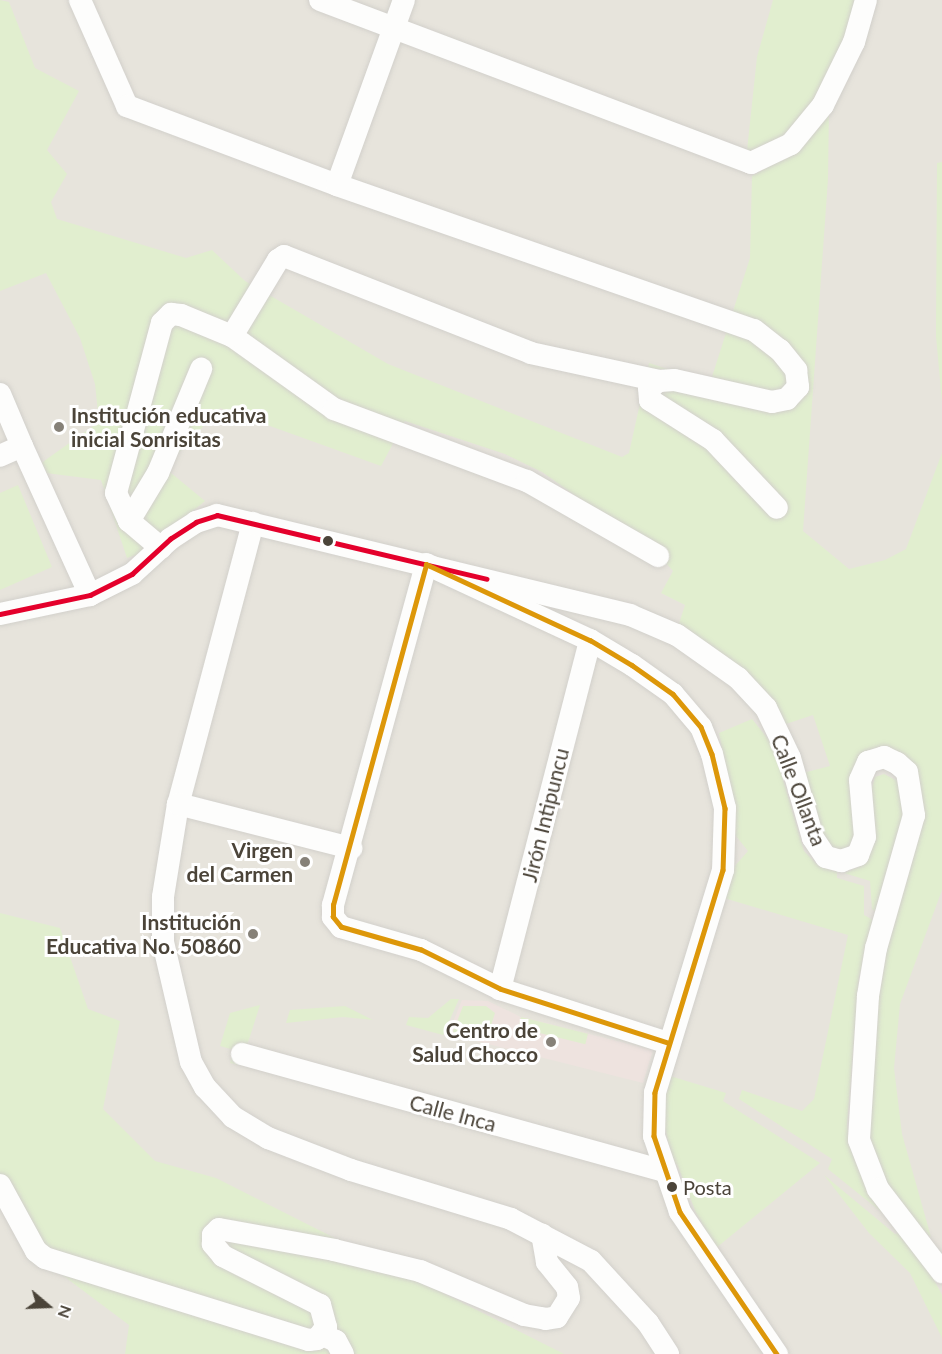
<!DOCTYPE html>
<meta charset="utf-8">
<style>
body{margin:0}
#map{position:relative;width:942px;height:1354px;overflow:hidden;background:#f4f2ee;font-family:Lato,sans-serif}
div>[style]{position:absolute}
.residential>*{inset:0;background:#e7e4dc;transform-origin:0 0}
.medical>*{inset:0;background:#eee3df}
.green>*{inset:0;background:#e1eecf;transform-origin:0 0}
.roads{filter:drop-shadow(0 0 2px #d2d0cb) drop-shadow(0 0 2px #d2d0cb)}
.minor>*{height:22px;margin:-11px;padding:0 11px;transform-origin:11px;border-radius:11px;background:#fdfdfc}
.bus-1>*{height:4.5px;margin:-2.25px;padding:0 2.25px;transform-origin:2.25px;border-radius:2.25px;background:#e4002b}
.bus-2>*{height:4.5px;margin:-2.25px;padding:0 2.25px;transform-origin:2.25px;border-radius:2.25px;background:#dd9709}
.dots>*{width:16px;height:16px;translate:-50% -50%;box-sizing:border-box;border:3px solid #fff;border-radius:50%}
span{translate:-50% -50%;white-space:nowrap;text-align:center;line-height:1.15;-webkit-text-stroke:6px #fff;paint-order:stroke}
.bus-label{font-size:20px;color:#4b4439}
.left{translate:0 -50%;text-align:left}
.poi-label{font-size:21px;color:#4b4439;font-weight:700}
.right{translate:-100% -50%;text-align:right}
.street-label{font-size:21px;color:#4b4439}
.north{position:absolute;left:18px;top:1276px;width:60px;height:60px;-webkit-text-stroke:4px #fff;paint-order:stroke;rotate:109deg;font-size:16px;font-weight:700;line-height:24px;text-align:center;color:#4b4439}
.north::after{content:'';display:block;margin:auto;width:21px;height:27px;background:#4b4439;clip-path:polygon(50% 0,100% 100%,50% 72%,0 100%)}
</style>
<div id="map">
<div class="residential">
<div style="left:0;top:0;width:942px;height:1354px"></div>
</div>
<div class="medical">
<div style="clip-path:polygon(462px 1000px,488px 1001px,521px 1017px,653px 1050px,643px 1083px,448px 1034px)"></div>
</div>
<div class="green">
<div style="clip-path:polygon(0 0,9px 2px,35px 68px,79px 91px,47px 150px,67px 174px,51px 202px,57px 219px,186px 258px,212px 250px,245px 281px,388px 364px,622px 457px,629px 453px,649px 363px,710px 383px,750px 258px,752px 176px,789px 155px,829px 105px,828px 179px,803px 531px,849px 569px,885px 560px,906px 549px,942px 453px,942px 890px,900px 1004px,894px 1068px,902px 1134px,931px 1237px,909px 1218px,881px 1173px,867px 1137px,880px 968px,922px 800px,872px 754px,852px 844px,843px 851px,829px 848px,799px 774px,830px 766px,813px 715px,780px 726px,675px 636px,685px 605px,661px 593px,673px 571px,658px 554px,542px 472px,505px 454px,405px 421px,381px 466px,220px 408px,165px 468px,205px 501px,142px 553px,127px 558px,101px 480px,30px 471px,99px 422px,95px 384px,80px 338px,46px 273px,0 291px)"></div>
<div style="clip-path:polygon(773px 0,858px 0,850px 40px,799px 126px,746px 160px,757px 57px)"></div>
<div style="clip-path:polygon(942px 162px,942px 402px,936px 336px,937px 163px)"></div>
<div style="clip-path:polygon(18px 485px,52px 567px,0 590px,0 493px)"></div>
<div style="clip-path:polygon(752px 719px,773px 745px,804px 851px,819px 866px,837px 871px,837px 878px,864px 886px,864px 915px,875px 921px,859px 976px,847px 1125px,854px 1158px,864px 1181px,895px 1223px,828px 1169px,832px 1159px,739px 1099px,742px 1090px,802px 1111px,814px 1099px,848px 935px,724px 898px,727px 875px,748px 851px,728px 826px,731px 797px,719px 733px)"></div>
<div style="clip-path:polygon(884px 774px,896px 780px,902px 788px,907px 810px,877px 913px,872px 909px,870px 881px,844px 873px,859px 867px,871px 852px,872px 787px,875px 777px)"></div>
<div style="clip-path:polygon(0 913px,60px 928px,88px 1009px,120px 1021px,103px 1109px,155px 1161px,216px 1178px,564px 1354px,125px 1354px,129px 1325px,49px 1265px,0 1178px)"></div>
<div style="clip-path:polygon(451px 999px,459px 999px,443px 1035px,406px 1025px,409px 1017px,428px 1018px)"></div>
<div style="clip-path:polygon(260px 1005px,244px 1055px,238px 1065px,230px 1063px,234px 1050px,220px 1046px,230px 1013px)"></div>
<div style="clip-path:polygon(345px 1006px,373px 1020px,343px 1017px,286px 1023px,290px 1010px)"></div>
<div style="clip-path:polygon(463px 1006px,486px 1006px,495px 1013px,489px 1032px,483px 1030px,481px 1039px,453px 1032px)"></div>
<div style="left:521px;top:1017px;width:69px;height:11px;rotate:14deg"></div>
<div style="clip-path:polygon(670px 1076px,726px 1093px,723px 1101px,820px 1163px,716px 1248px,696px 1213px,677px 1164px,674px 1165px,660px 1108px)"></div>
<div style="clip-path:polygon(824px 1175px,895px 1234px,902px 1232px,925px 1262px,942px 1295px,942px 1338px,910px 1273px,869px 1233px)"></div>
</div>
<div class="roads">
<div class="minor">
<div style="left:80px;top:0;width:116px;rotate:66.1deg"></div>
<div style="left:127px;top:106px;width:224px;rotate:20.6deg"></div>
<div style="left:337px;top:185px;width:441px;rotate:19.2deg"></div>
<div style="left:754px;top:330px;width:33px;rotate:38deg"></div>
<div style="left:780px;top:350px;width:26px;rotate:51deg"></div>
<div style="left:796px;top:370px;width:17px;rotate:83deg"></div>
<div style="left:798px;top:387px;width:16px;rotate:133deg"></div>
<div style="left:787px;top:399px;width:15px;rotate:169deg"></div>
<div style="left:772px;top:402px;width:100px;rotate:-167.3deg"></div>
<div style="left:674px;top:380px;width:15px;rotate:176deg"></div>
<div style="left:659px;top:381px;width:12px;rotate:145deg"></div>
<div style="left:649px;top:388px;width:12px;rotate:85deg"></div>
<div style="left:650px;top:400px;width:75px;rotate:32.4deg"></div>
<div style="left:713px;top:440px;width:93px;rotate:46.7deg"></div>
<div style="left:320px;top:0;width:461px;rotate:20.7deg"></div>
<div style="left:751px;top:163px;width:44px;rotate:-25.4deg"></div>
<div style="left:791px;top:144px;width:50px;rotate:-50.6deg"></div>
<div style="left:823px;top:105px;width:70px;rotate:-63.8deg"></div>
<div style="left:854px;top:42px;width:44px;rotate:-74.1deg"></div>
<div style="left:337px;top:185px;width:197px;rotate:-70.1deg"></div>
<div style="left:232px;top:336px;width:125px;rotate:35.6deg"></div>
<div style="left:334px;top:409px;width:206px;rotate:20.5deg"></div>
<div style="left:527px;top:481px;width:151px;rotate:29.8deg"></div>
<div style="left:0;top:394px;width:56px;rotate:67.1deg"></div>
<div style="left:22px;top:446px;width:24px;rotate:156deg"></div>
<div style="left:22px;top:446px;width:164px;rotate:65.5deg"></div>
<div style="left:129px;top:521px;width:56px;rotate:-58.9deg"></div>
<div style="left:158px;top:473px;width:113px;rotate:-67.5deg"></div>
<div style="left:253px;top:523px;width:291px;rotate:104.9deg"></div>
<div style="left:178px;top:804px;width:94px;rotate:99.2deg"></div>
<div style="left:163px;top:897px;width:45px;rotate:90deg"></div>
<div style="left:163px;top:942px;width:123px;rotate:76.9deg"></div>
<div style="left:191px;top:1062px;width:29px;rotate:61deg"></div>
<div style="left:205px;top:1087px;width:41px;rotate:47deg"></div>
<div style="left:233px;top:1117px;width:41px;rotate:31deg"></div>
<div style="left:268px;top:1138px;width:89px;rotate:21.1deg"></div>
<div style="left:351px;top:1170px;width:167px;rotate:17deg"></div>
<div style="left:511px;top:1219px;width:90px;rotate:27.7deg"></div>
<div style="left:591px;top:1261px;width:84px;rotate:47.4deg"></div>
<div style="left:648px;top:1323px;width:37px;rotate:57deg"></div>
<div style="left:161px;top:548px;width:42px;rotate:-139.8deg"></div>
<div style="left:129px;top:521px;width:31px;rotate:-115deg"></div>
<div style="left:116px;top:493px;width:176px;rotate:-74.9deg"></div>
<div style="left:162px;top:323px;width:13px;rotate:-45deg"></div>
<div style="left:171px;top:314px;width:10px;rotate:6deg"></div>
<div style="left:181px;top:315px;width:55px;rotate:22.4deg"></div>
<div style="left:232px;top:336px;width:89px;rotate:-58.8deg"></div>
<div style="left:278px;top:260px;width:7px;rotate:-34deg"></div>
<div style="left:284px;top:256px;width:265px;rotate:21.4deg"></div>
<div style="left:531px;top:353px;width:131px;rotate:12.3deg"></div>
<div style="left:0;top:614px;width:92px;rotate:-11.9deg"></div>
<div style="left:90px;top:595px;width:47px;rotate:-26.6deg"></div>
<div style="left:132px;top:574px;width:52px;rotate:-42.6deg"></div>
<div style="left:170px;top:539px;width:31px;rotate:-33deg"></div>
<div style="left:196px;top:522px;width:22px;rotate:-18deg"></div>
<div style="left:217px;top:515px;width:425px;rotate:13.6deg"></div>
<div style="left:630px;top:615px;width:51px;rotate:23.1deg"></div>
<div style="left:677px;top:635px;width:75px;rotate:35.2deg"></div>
<div style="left:738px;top:678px;width:41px;rotate:47deg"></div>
<div style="left:766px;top:708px;width:55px;rotate:64.4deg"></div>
<div style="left:790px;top:758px;width:83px;rotate:74deg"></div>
<div style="left:813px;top:838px;width:23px;rotate:56deg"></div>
<div style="left:826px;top:857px;width:16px;rotate:15deg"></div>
<div style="left:841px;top:861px;width:18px;rotate:-19deg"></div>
<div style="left:858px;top:855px;width:19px;rotate:-69deg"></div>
<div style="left:865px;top:837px;width:57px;rotate:-95deg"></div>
<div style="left:860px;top:780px;width:20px;rotate:-66deg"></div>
<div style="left:868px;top:762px;width:17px;rotate:-17deg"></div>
<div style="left:884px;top:757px;width:14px;rotate:25deg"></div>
<div style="left:897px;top:763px;width:13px;rotate:42deg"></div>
<div style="left:907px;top:772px;width:44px;rotate:80.8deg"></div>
<div style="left:914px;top:815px;width:138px;rotate:105.9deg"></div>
<div style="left:876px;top:948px;width:49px;rotate:99.5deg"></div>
<div style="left:868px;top:996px;width:144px;rotate:93.6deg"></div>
<div style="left:859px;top:1140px;width:53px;rotate:68.8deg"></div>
<div style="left:878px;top:1189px;width:105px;rotate:52.4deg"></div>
<div style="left:178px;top:804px;width:179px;rotate:14.3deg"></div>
<div style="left:500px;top:989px;width:360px;rotate:-75.5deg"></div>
<div style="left:668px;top:1043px;width:176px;rotate:-162.2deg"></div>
<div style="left:500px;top:989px;width:88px;rotate:-153.7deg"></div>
<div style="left:421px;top:950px;width:83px;rotate:-164deg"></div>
<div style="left:341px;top:927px;width:13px;rotate:-129deg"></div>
<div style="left:333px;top:917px;width:12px;rotate:-90deg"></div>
<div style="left:333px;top:905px;width:353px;rotate:-74.7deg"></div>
<div style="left:426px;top:564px;width:181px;rotate:24.9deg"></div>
<div style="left:590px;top:640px;width:49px;rotate:30.8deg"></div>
<div style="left:632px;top:665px;width:50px;rotate:35.3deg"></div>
<div style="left:673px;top:694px;width:43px;rotate:49.7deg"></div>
<div style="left:701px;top:727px;width:29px;rotate:68deg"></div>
<div style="left:712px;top:754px;width:56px;rotate:76.5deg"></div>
<div style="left:725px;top:808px;width:62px;rotate:91.8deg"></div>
<div style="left:723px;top:870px;width:233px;rotate:107deg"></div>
<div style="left:655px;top:1093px;width:43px;rotate:91.3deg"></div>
<div style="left:654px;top:1136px;width:80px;rotate:71.1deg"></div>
<div style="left:680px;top:1212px;width:172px;rotate:55.7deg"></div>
<div style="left:242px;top:1054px;width:438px;rotate:15.5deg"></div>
<div style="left:0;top:1185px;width:75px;rotate:61.4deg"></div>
<div style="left:36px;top:1251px;width:11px;rotate:38deg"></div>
<div style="left:45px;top:1258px;width:276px;rotate:17.3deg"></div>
<div style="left:309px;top:1340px;width:8px;rotate:-7deg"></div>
<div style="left:317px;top:1339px;width:15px;rotate:-53deg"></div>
<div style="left:326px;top:1327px;width:23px;rotate:-105deg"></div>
<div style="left:320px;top:1305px;width:109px;rotate:-153.2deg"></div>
<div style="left:223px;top:1256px;width:16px;rotate:-130deg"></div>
<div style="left:213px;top:1244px;width:9px;rotate:-90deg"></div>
<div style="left:213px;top:1235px;width:8px;rotate:-45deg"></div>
<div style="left:219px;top:1229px;width:117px;rotate:10.3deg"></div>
<div style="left:334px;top:1250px;width:89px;rotate:13.7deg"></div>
<div style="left:420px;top:1271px;width:113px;rotate:22.9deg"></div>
<div style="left:524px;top:1315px;width:22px;rotate:10deg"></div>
<div style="left:546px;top:1319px;width:11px;rotate:-10deg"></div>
<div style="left:557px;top:1317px;width:22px;rotate:-58deg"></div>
<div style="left:569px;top:1298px;width:11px;rotate:-100deg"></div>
<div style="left:567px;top:1287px;width:32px;rotate:-129deg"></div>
<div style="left:547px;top:1262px;width:28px;rotate:-100deg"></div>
<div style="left:323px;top:1335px;width:14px;rotate:25deg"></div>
<div style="left:336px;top:1341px;width:15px;rotate:62deg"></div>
</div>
</div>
<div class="bus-1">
<div style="left:0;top:614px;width:92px;rotate:-11.9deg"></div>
<div style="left:90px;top:595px;width:47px;rotate:-26.6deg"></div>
<div style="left:132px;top:574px;width:52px;rotate:-42.6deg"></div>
<div style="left:170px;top:539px;width:31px;rotate:-33deg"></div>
<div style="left:196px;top:522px;width:22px;rotate:-18deg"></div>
<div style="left:217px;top:515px;width:277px;rotate:13.3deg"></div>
</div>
<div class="bus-2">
<div style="left:668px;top:1043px;width:176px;rotate:-162.2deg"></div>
<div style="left:500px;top:989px;width:88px;rotate:-153.7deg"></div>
<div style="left:421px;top:950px;width:83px;rotate:-164deg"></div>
<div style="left:341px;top:927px;width:13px;rotate:-129deg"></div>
<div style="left:333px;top:917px;width:12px;rotate:-90deg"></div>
<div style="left:333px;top:905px;width:353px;rotate:-74.7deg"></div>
<div style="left:426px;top:564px;width:181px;rotate:24.9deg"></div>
<div style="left:590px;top:640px;width:49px;rotate:30.8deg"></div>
<div style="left:632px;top:665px;width:50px;rotate:35.3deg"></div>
<div style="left:673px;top:694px;width:43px;rotate:49.7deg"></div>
<div style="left:701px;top:727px;width:29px;rotate:68deg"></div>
<div style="left:712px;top:754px;width:56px;rotate:76.5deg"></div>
<div style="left:725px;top:808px;width:62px;rotate:91.8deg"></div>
<div style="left:723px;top:870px;width:233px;rotate:107deg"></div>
<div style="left:655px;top:1093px;width:43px;rotate:91.3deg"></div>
<div style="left:654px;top:1136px;width:80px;rotate:71.1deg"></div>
<div style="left:680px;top:1212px;width:172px;rotate:55.7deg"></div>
</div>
<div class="dots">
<div style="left:59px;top:427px;background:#868178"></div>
<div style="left:328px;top:541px;background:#4b4439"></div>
<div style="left:305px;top:862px;background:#868178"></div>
<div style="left:253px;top:934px;background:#868178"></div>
<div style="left:551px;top:1042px;background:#868178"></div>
<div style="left:672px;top:1187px;background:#4b4439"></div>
</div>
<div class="bus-label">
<span class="left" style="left:683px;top:1187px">Posta</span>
</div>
<div class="poi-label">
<span class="left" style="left:71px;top:427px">Institución educativa<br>inicial Sonrisitas</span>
<span class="right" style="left:293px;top:862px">Virgen<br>del Carmen</span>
<span class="right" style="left:241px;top:934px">Institución<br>Educativa No. 50860</span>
<span class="right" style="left:538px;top:1042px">Centro de<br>Salud Chocco</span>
</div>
<div class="street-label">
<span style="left:799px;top:790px;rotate:69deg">Calle Ollanta</span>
<span style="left:545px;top:815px;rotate:-76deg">Jirón Intipuncu</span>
<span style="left:453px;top:1113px;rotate:15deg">Calle Inca</span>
</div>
<div class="north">N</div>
</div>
